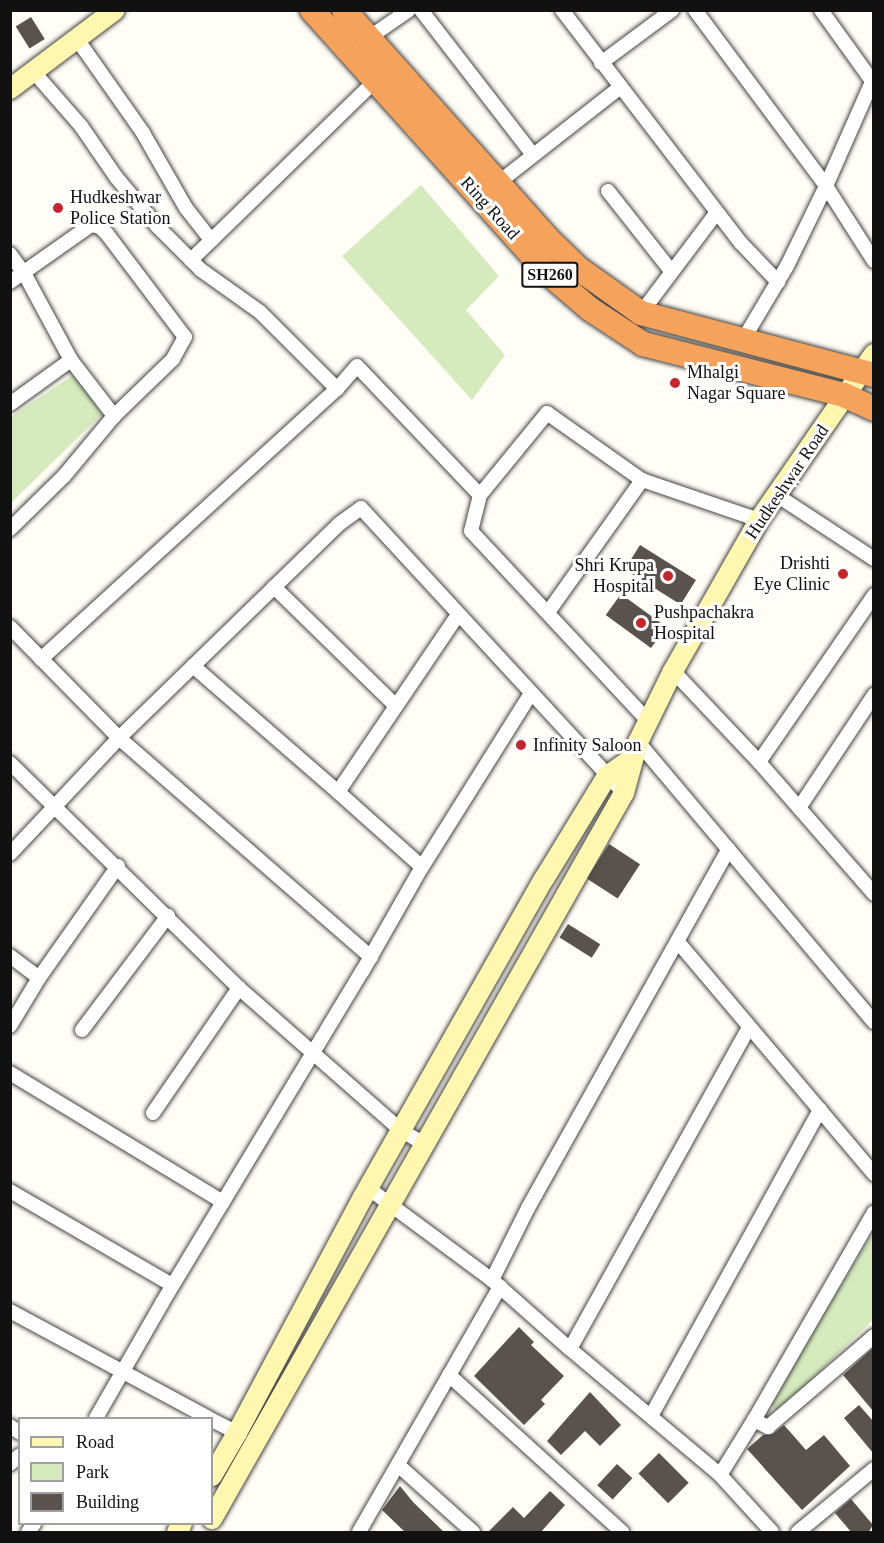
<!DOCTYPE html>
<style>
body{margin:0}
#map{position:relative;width:884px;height:1543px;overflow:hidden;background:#fffdf5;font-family:"Times New Roman",serif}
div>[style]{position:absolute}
.green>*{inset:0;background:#d5ebbd}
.building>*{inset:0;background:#5a524d;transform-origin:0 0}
.roads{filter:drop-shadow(0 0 2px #444) drop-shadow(0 0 2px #444)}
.street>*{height:14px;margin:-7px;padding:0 7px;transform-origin:7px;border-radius:7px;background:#fff}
.secondary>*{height:20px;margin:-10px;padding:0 10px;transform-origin:10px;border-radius:10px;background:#fff6b0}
.highway>*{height:24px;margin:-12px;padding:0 12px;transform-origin:12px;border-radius:12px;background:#f5a25d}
.dots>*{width:16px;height:16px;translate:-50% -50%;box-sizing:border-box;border:3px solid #fff;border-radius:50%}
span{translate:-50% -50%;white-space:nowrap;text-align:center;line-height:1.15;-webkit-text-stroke:6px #fff;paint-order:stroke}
.shield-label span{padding:2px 4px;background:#fff;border:2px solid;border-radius:4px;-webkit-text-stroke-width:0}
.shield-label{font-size:16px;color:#111;font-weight:700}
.poi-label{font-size:18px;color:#111}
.left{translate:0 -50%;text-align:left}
.right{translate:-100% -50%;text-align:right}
.street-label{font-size:18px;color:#111}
.frame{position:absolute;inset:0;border:12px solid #111;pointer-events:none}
.legend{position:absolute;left:18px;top:1417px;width:195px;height:108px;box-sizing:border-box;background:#fff;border:2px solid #a0a0a0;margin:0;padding:8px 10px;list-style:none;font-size:18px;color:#111}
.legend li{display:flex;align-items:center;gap:12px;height:30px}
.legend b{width:30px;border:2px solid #a0a0a0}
</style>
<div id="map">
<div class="green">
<div style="clip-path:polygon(421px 185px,499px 276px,466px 310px,505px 355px,472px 400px,342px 256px)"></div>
<div style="clip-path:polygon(76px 373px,102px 414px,11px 503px,11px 417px)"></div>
<div style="clip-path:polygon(873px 1233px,873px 1320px,777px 1412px,770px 1402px)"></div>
</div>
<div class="building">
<div style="left:31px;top:17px;width:26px;height:18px;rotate:58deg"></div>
<div style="left:640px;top:545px;width:66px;height:29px;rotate:32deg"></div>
<div style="left:621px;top:594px;width:56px;height:26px;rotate:36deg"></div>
<div style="left:609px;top:844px;width:37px;height:41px;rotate:33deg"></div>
<div style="left:568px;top:924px;width:38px;height:16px;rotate:32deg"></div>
<div style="clip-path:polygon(519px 1327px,534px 1342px,531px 1345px,564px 1376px,541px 1400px,545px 1404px,524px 1425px,474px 1376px)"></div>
<div style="clip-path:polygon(873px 1348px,873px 1411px,843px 1375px)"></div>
<div style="clip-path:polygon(590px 1392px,621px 1425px,600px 1446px,585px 1431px,561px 1455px,547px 1441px)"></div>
<div style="clip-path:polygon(859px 1405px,873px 1421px,873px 1453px,844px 1418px)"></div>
<div style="clip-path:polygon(784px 1425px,806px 1450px,824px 1435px,850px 1466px,802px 1510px,747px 1449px,763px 1435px,773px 1434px)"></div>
<div style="left:659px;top:1453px;width:42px;height:29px;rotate:45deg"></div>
<div style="left:617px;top:1464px;width:21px;height:29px;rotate:43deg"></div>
<div style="clip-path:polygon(400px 1486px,413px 1502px,445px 1533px,406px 1533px,382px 1510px)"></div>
<div style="clip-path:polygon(550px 1491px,565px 1505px,540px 1533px,487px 1533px,513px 1507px,524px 1518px)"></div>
<div style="clip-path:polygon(851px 1499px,873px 1525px,868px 1533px,852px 1533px,835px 1513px)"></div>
</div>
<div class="roads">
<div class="street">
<div style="left:421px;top:10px;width:183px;rotate:52.3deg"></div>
<div style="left:562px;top:10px;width:294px;rotate:52.5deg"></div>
<div style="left:741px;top:243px;width:54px;rotate:46.5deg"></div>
<div style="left:695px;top:10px;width:219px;rotate:53.3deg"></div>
<div style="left:826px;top:186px;width:89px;rotate:57.4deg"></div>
<div style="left:821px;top:10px;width:87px;rotate:54.3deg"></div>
<div style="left:370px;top:37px;width:47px;rotate:-34.7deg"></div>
<div style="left:77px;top:39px;width:115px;rotate:54.9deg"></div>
<div style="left:143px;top:133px;width:86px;rotate:60.2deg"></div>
<div style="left:186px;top:208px;width:41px;rotate:52deg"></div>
<div style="left:601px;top:63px;width:89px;rotate:-36.7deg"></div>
<div style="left:33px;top:71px;width:73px;rotate:48.9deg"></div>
<div style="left:81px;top:126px;width:62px;rotate:55.5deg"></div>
<div style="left:116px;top:177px;width:64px;rotate:50.1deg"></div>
<div style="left:157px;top:226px;width:62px;rotate:45deg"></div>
<div style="left:201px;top:270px;width:72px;rotate:35.4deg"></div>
<div style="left:260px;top:312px;width:109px;rotate:45deg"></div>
<div style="left:337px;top:389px;width:30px;rotate:-49deg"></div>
<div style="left:357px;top:366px;width:178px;rotate:46.4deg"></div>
<div style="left:480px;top:495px;width:37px;rotate:104deg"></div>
<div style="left:471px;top:531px;width:260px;rotate:47deg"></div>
<div style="left:498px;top:183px;width:154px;rotate:-38.1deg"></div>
<div style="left:608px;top:191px;width:103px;rotate:51.7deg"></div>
<div style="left:10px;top:254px;width:24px;rotate:54deg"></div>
<div style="left:24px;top:273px;width:99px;rotate:61.6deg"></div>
<div style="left:71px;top:360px;width:71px;rotate:52.5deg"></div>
<div style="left:114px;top:416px;width:78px;rotate:129.8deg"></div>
<div style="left:64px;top:476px;width:76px;rotate:135.5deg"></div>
<div style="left:191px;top:260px;width:257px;rotate:-44.2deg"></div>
<div style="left:10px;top:282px;width:99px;rotate:-35.1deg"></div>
<div style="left:91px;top:225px;width:9px;rotate:13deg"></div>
<div style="left:100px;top:227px;width:10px;rotate:45deg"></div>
<div style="left:107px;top:234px;width:129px;rotate:52.9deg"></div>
<div style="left:185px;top:337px;width:25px;rotate:119deg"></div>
<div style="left:173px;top:359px;width:82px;rotate:136deg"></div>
<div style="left:641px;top:313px;width:126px;rotate:-53deg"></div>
<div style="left:743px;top:340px;width:86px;rotate:-59.3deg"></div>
<div style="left:787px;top:266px;width:89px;rotate:-64deg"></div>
<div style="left:826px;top:186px;width:119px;rotate:-66.2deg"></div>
<div style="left:10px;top:404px;width:75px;rotate:-35.8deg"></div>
<div style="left:480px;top:495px;width:106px;rotate:-50.7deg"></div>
<div style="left:547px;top:413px;width:116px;rotate:35.2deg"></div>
<div style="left:778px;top:496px;width:115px;rotate:33.3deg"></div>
<div style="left:274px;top:587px;width:170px;rotate:44.3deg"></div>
<div style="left:549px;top:611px;width:161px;rotate:-54.6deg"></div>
<div style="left:642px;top:480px;width:124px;rotate:18.9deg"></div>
<div style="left:10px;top:627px;width:156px;rotate:45.5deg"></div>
<div style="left:119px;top:738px;width:334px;rotate:41deg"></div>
<div style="left:41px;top:659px;width:401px;rotate:-42.4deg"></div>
<div style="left:193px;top:666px;width:192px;rotate:41deg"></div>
<div style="left:673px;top:671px;width:125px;rotate:46.6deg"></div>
<div style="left:759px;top:762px;width:175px;rotate:48.9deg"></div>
<div style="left:638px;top:742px;width:366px;rotate:49.9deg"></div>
<div style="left:759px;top:762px;width:203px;rotate:-55.4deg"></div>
<div style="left:10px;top:763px;width:321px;rotate:44.5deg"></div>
<div style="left:239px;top:988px;width:217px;rotate:41.3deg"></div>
<div style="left:402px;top:1131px;width:24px;rotate:30deg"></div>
<div style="left:799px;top:808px;width:136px;rotate:-56.4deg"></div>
<div style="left:10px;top:854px;width:159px;rotate:-46.8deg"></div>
<div style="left:119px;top:738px;width:307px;rotate:-44.2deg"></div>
<div style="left:339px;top:524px;width:27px;rotate:-36deg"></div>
<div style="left:361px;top:508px;width:388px;rotate:47.3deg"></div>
<div style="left:422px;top:867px;width:205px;rotate:-57.9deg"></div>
<div style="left:678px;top:942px;width:304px;rotate:49.8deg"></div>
<div style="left:10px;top:956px;width:36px;rotate:37deg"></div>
<div style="left:39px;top:978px;width:137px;rotate:-54.8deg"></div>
<div style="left:10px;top:1026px;width:56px;rotate:-58.9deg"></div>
<div style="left:82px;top:1030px;width:143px;rotate:-53deg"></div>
<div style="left:10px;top:1073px;width:249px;rotate:31.2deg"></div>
<div style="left:153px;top:1113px;width:152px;rotate:-55.5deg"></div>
<div style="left:368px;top:1188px;width:154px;rotate:36.6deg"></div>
<div style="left:492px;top:1280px;width:104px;rotate:41.5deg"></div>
<div style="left:570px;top:1349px;width:196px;rotate:40deg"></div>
<div style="left:720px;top:1475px;width:77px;rotate:47.6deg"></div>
<div style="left:10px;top:1191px;width:187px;rotate:30.1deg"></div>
<div style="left:492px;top:1280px;width:80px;rotate:-63.4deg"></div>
<div style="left:528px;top:1208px;width:411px;rotate:-60.8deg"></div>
<div style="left:10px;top:1311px;width:226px;rotate:28.3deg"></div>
<div style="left:570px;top:1349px;width:368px;rotate:-60.9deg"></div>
<div style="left:449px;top:1375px;width:234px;rotate:42.2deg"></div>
<div style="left:651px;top:1416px;width:350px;rotate:-61.1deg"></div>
<div style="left:96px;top:1418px;width:133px;rotate:-60.1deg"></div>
<div style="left:162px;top:1303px;width:387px;rotate:-58.9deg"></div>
<div style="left:362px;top:972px;width:121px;rotate:-60.3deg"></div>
<div style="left:422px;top:867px;width:113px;rotate:-138.2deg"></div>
<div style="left:338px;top:792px;width:214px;rotate:-55.9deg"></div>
<div style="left:212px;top:1420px;width:28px;rotate:27deg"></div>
<div style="left:754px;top:1420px;width:16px;rotate:27deg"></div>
<div style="left:768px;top:1427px;width:140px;rotate:-40.6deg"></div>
<div style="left:10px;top:1426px;width:12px;rotate:35deg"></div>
<div style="left:10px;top:1464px;width:13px;rotate:-42deg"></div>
<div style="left:398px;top:1465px;width:101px;rotate:41.8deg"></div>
<div style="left:720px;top:1475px;width:65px;rotate:-58.3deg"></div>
<div style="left:754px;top:1420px;width:240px;rotate:-60deg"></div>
<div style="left:28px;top:1532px;width:10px;rotate:-53deg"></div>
<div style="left:359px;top:1532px;width:283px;rotate:-60.1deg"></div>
<div style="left:798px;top:1532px;width:99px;rotate:-39.7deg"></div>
</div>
<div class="secondary">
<div style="left:10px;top:89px;width:131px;rotate:-37deg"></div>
<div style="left:212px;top:1476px;width:50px;rotate:-59.8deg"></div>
<div style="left:237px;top:1433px;width:268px;rotate:-61.9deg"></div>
<div style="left:363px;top:1197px;width:366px;rotate:-60.4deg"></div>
<div style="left:544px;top:879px;width:121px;rotate:-58.5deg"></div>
<div style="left:607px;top:776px;width:29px;rotate:-35deg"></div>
<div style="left:212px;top:1519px;width:835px;rotate:-60.43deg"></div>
<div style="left:624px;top:793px;width:53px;rotate:-74.6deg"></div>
<div style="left:638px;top:742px;width:79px;rotate:-63.8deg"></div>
<div style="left:673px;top:671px;width:174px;rotate:-60.3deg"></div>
<div style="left:759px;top:520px;width:202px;rotate:-55.3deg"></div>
<div style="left:177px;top:1532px;width:9px;rotate:-58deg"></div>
</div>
<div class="highway">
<div style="left:312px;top:10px;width:355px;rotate:48.1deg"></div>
<div style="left:549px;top:274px;width:54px;rotate:40.5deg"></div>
<div style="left:590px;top:309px;width:64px;rotate:33.4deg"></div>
<div style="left:643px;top:344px;width:207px;rotate:14.2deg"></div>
<div style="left:844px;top:395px;width:33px;rotate:25deg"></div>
<div style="left:344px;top:10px;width:304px;rotate:48.3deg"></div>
<div style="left:546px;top:237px;width:46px;rotate:44.1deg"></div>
<div style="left:579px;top:269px;width:76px;rotate:35.4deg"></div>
<div style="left:641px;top:313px;width:241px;rotate:14.9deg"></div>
</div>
</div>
<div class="dots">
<div style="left:58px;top:208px;background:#c4262e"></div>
<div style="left:675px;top:383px;background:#c4262e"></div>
<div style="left:843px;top:574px;background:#c4262e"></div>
<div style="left:668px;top:576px;background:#c4262e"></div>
<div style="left:641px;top:623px;background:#c4262e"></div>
<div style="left:521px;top:745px;background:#c4262e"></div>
</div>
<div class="shield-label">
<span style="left:550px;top:275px">SH260</span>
</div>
<div class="poi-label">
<span class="left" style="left:70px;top:208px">Hudkeshwar<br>Police Station</span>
<span class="left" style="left:687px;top:383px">Mhalgi<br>Nagar Square</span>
<span class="right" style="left:830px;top:574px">Drishti<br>Eye Clinic</span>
<span class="right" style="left:654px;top:576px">Shri Krupa<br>Hospital</span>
<span class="left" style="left:654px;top:623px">Pushpachakra<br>Hospital</span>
<span class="left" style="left:533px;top:745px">Infinity Saloon</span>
</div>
<div class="street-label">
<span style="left:490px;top:208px;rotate:48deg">Ring Road</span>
<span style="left:787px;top:482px;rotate:-56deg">Hudkeshwar Road</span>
</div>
<div class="frame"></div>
<ul class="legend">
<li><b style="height:8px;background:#fff6b0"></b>Road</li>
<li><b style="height:16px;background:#d5ebbd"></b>Park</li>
<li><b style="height:16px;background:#5a524d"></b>Building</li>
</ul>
</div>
